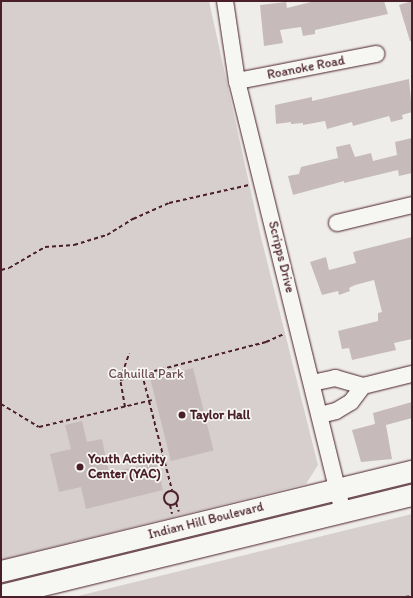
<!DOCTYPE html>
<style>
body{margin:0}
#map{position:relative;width:413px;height:598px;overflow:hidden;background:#efedea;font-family:Itim,sans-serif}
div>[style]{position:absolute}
.green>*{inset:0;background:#d7cfce}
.building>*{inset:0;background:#c6babb;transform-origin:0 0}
.path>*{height:2px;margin-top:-1px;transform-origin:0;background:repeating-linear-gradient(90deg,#4a1f2b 0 4px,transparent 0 7px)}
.path>.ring{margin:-1px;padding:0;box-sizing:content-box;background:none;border:2px solid #4a1f2b;border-radius:50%}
.roads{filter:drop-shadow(0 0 1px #4a1f2b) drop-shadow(0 0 1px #4a1f2b)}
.minor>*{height:16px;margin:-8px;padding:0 8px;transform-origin:8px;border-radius:8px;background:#f6f6f2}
.major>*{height:21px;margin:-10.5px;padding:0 10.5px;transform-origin:10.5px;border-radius:10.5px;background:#f6f6f2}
.dots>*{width:11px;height:11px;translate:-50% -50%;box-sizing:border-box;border:2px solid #f6f6f2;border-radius:50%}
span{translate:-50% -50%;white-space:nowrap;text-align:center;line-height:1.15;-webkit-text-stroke:3.5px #f6f6f2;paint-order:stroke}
.street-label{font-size:13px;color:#4a1f2b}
.park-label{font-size:13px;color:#6d4b54}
.poi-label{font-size:13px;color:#4a1f2b;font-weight:700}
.left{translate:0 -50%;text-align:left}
.frame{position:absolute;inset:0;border:2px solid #4a1f2b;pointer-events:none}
</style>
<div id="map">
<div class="green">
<div style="clip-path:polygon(1px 1px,209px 1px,260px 233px,318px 465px,306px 484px,1px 560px)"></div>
<div style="clip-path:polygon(412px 514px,412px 597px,74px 597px)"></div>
</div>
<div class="building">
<div style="clip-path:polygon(315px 1px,384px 1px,388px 14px,315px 30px,315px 34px,303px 36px,301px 27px,280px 30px,283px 43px,264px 46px,260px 5px,286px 2px,287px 8px)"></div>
<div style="clip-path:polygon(412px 1px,412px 41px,410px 41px,399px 5px)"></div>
<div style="clip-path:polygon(409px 79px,412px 112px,402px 115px,403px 119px,391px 122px,389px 116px,353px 126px,352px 122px,327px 129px,325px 121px,303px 125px,303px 123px,291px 124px,291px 122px,276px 124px,275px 105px,312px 97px,312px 101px)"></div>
<div style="clip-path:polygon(412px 138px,412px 173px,399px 176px,398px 170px,344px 183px,344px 181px,293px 195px,288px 176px,299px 174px,301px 167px,338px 158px,336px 147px,350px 144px,355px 157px,371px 153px,373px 161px,397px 155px,395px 142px)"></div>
<div style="clip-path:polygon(412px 237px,412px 339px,394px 343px,396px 350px,352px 360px,349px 348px,342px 349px,338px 331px,378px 321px,378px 313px,382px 312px,374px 280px,355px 285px,349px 288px,350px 291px,339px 295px,338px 291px,322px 295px,310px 262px,326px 257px,329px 270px,356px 263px,353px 252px)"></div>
<div style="left:193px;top:368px;width:85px;height:44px;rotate:76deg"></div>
<div style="clip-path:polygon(412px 402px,412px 418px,386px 425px,392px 459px,361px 462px,352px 430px,375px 424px,373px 413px)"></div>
<div style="clip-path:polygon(82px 421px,87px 442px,102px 439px,109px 473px,156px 462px,163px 490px,86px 509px,81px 487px,59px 492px,50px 454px,71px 449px,65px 425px)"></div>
</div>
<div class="path">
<div style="left:1px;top:270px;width:8px;rotate:-14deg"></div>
<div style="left:9px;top:268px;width:42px;rotate:-30.3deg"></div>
<div style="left:45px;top:247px;width:29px;rotate:-4deg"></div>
<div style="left:74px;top:245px;width:34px;rotate:-17deg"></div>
<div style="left:107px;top:235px;width:31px;rotate:-32deg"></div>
<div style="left:133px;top:219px;width:39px;rotate:-24deg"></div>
<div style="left:169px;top:203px;width:82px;rotate:-12.7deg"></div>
<div style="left:142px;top:374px;width:120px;rotate:75.5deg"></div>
<div style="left:120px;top:380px;width:151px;rotate:-14.6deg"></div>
<div style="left:266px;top:342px;width:20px;rotate:-24deg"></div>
<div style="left:1px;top:404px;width:44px;rotate:31.2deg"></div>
<div style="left:39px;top:427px;width:116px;rotate:-13.4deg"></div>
<div style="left:125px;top:407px;width:27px;rotate:-100deg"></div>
<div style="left:120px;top:380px;width:28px;rotate:-71deg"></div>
<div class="ring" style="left:164px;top:491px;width:12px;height:12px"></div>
<div style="left:176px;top:503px;width:9px;rotate:72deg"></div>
<div style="left:170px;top:505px;width:9px;rotate:77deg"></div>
<div style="left:405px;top:597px;width:7px;rotate:-8deg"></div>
</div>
<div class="roads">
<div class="minor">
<div style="left:225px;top:1px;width:81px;rotate:81.5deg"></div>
<div style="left:237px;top:81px;width:444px;rotate:76.2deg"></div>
<div style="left:237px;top:81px;width:142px;rotate:-11deg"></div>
<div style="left:337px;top:223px;width:77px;rotate:-13.5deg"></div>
<div style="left:312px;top:383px;width:24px;rotate:-12deg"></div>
<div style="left:335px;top:378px;width:29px;rotate:16deg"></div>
<div style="left:363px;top:386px;width:50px;rotate:-13.8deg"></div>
<div style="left:320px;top:415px;width:16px;rotate:-14deg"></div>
<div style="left:336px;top:411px;width:17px;rotate:-31deg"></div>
<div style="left:351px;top:402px;width:20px;rotate:-53deg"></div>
</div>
<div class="major">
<div style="left:1px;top:571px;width:423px;rotate:-13.7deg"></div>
<div style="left:1px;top:595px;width:423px;rotate:-13.7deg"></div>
</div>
</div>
<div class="dots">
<div style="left:182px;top:415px;background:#4a1f2b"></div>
<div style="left:80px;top:467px;background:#4a1f2b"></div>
</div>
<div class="street-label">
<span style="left:306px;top:68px;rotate:-11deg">Roanoke Road</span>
<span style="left:281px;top:257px;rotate:76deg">Scripps Drive</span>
<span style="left:206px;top:521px;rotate:-14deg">Indian Hill Boulevard</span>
</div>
<div class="park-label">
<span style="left:146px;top:374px">Cahuilla Park</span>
</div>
<div class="poi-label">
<span class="left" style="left:190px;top:415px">Taylor Hall</span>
<span class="left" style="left:88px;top:467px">Youth Activity<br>Center (YAC)</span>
</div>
<div class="frame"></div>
</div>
